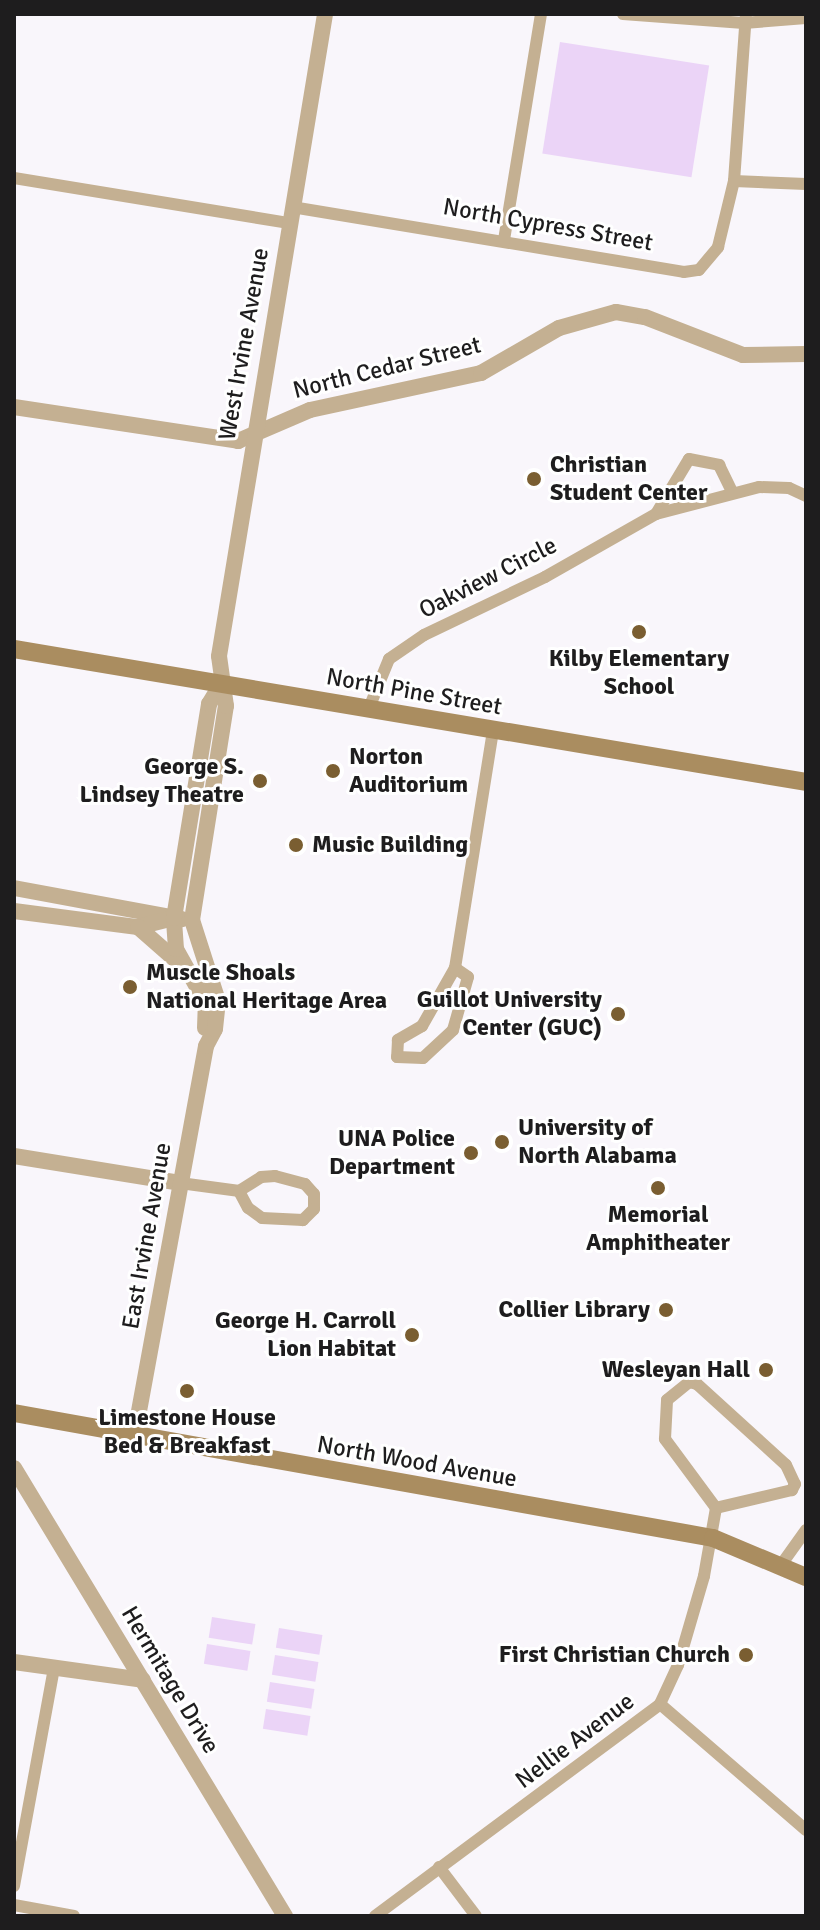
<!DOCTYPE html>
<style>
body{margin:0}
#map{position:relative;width:820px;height:1930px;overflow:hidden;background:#f9f6fb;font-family:Signika,sans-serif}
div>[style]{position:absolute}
.green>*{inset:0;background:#ebd4f7;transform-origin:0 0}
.minor>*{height:12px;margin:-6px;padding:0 6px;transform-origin:6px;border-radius:6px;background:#c4b092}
.tertiary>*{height:16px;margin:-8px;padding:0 8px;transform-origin:8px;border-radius:8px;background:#c4b092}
.secondary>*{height:18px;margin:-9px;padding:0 9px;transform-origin:9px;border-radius:9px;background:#aa8d60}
.dots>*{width:22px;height:22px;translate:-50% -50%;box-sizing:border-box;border:4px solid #fff;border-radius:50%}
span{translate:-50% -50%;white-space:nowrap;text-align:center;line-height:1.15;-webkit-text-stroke:6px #fff;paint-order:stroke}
.street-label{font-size:24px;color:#1e1d1e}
.poi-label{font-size:24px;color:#1e1d1e;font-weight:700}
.left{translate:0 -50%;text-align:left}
.right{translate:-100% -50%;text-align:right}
.frame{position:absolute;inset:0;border:16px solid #1e1d1e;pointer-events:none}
</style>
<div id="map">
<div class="green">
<div style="left:560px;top:42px;width:151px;height:113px;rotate:9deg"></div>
<div style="left:212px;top:1617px;width:44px;height:21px;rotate:9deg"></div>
<div style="left:279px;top:1628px;width:44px;height:20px;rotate:9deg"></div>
<div style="left:207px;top:1644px;width:44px;height:20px;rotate:9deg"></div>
<div style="left:275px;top:1655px;width:44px;height:20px;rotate:9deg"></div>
<div style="left:270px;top:1682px;width:45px;height:20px;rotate:9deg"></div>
<div style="left:266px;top:1709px;width:45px;height:20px;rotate:9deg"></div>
</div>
<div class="minor">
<div style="left:623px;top:14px;width:121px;rotate:4.3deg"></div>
<div style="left:744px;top:23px;width:62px;rotate:-4.6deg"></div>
<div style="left:14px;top:178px;width:279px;rotate:9.3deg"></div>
<div style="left:734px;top:181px;width:72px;rotate:2.4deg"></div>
<div style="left:292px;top:207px;width:397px;rotate:9.4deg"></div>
<div style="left:684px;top:272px;width:15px;rotate:-8deg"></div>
<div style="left:699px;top:270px;width:30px;rotate:-50deg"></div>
<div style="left:718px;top:247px;width:68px;rotate:-76.4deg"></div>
<div style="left:734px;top:181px;width:167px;rotate:-85.9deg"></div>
<div style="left:504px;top:240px;width:229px;rotate:-80.7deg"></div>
<div style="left:656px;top:514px;width:64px;rotate:-59deg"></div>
<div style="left:689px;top:459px;width:31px;rotate:11deg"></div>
<div style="left:719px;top:465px;width:30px;rotate:64deg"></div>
<div style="left:369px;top:708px;width:53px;rotate:-67.8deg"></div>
<div style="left:389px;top:659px;width:42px;rotate:-34.4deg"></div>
<div style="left:424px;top:635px;width:134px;rotate:-25.6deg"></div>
<div style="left:545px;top:577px;width:128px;rotate:-29.6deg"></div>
<div style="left:656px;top:514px;width:106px;rotate:-14.7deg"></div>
<div style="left:759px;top:487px;width:30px;rotate:2deg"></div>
<div style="left:789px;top:488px;width:19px;rotate:25deg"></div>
<div style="left:455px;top:968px;width:67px;rotate:119.6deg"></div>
<div style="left:422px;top:1026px;width:28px;rotate:150deg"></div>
<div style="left:398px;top:1040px;width:17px;rotate:93deg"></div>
<div style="left:397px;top:1057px;width:26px;rotate:2deg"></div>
<div style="left:423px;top:1058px;width:41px;rotate:-43deg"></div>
<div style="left:453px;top:1030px;width:55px;rotate:-74.2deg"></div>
<div style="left:468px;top:977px;width:16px;rotate:-145deg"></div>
<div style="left:455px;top:968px;width:241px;rotate:-80.9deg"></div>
<div style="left:275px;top:1176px;width:31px;rotate:15deg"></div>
<div style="left:305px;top:1184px;width:13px;rotate:48deg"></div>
<div style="left:314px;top:1194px;width:15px;rotate:90deg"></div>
<div style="left:314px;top:1209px;width:16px;rotate:135deg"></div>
<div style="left:303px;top:1220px;width:41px;rotate:-177.2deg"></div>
<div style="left:262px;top:1218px;width:17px;rotate:-144deg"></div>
<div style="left:248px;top:1208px;width:19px;rotate:-118deg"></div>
<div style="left:239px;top:1191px;width:26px;rotate:-32deg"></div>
<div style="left:261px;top:1177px;width:14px;rotate:-4deg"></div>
<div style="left:180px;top:1183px;width:60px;rotate:7.7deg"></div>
<div style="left:689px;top:1382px;width:8px;rotate:14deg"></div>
<div style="left:697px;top:1384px;width:120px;rotate:42.3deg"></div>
<div style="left:786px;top:1465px;width:21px;rotate:65deg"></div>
<div style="left:795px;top:1484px;width:7px;rotate:117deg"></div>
<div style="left:792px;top:1490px;width:78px;rotate:166.7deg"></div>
<div style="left:716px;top:1508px;width:86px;rotate:-126.5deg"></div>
<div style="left:665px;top:1439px;width:39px;rotate:-87deg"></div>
<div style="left:667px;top:1400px;width:28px;rotate:-39deg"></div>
<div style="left:781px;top:1565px;width:43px;rotate:-54.5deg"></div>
<div style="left:660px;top:1704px;width:193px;rotate:40.8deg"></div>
<div style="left:439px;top:1867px;width:61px;rotate:52.9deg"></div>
<div style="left:14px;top:1886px;width:221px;rotate:-79.6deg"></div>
<div style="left:14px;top:1905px;width:61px;rotate:10.4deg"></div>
<div style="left:375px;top:1916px;width:355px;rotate:-36.6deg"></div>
<div style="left:660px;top:1704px;width:43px;rotate:-65.2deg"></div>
<div style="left:678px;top:1665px;width:93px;rotate:-73.7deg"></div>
<div style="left:704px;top:1576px;width:69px;rotate:-80deg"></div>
</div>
<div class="tertiary">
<div style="left:14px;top:407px;width:227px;rotate:8.6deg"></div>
<div style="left:238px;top:441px;width:78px;rotate:-23.3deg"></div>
<div style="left:310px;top:410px;width:175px;rotate:-12.2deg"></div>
<div style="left:481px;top:373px;width:90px;rotate:-30deg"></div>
<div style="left:559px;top:328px;width:59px;rotate:-15.7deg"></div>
<div style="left:616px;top:312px;width:29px;rotate:10deg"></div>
<div style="left:645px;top:317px;width:105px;rotate:21.2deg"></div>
<div style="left:743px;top:355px;width:63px;rotate:-0.9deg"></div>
<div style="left:14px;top:888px;width:171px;rotate:10.5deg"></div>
<div style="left:14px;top:911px;width:125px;rotate:7.4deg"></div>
<div style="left:138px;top:927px;width:37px;rotate:-14deg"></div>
<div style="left:138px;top:927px;width:55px;rotate:41.3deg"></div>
<div style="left:205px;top:1028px;width:25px;rotate:-88deg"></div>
<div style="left:206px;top:1003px;width:62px;rotate:-119.1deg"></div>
<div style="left:176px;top:949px;width:31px;rotate:-94deg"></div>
<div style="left:174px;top:918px;width:217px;rotate:-80.7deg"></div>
<div style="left:209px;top:704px;width:23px;rotate:-59deg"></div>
<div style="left:14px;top:1156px;width:168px;rotate:9.2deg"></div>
<div style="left:135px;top:1433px;width:393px;rotate:-79.6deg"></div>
<div style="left:206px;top:1046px;width:19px;rotate:-62deg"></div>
<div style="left:215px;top:1029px;width:28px;rotate:-84deg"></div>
<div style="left:218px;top:1001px;width:85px;rotate:-107.8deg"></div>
<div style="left:192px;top:920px;width:217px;rotate:-81deg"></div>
<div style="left:226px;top:706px;width:50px;rotate:-98deg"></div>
<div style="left:219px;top:656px;width:651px;rotate:-80.62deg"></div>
<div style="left:14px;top:1468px;width:524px;rotate:58.83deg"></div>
<div style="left:14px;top:1662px;width:130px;rotate:7.9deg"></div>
</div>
<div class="secondary">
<div style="left:14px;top:649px;width:803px;rotate:9.53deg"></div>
<div style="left:14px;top:1413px;width:710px;rotate:10.14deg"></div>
<div style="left:713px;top:1538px;width:101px;rotate:22.8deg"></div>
</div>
<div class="dots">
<div style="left:534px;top:479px;background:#7a5e31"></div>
<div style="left:639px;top:632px;background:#7a5e31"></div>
<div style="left:333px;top:771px;background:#7a5e31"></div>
<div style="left:260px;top:781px;background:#7a5e31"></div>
<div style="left:296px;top:845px;background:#7a5e31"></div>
<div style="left:130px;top:987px;background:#7a5e31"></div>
<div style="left:618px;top:1014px;background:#7a5e31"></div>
<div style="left:502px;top:1142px;background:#7a5e31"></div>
<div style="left:471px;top:1153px;background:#7a5e31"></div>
<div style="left:658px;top:1188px;background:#7a5e31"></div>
<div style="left:666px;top:1310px;background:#7a5e31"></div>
<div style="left:412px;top:1335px;background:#7a5e31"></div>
<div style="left:766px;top:1370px;background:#7a5e31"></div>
<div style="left:187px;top:1391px;background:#7a5e31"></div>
<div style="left:746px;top:1655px;background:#7a5e31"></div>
</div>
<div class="street-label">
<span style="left:548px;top:225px;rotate:10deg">North Cypress Street</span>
<span style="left:244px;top:344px;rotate:-80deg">West Irvine Avenue</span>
<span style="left:387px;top:368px;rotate:-14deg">North Cedar Street</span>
<span style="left:488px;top:578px;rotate:-27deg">Oakview Circle</span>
<span style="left:414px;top:692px;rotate:10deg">North Pine Street</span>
<span style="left:147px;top:1236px;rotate:-80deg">East Irvine Avenue</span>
<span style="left:417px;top:1462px;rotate:10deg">North Wood Avenue</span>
<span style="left:170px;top:1680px;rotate:59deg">Hermitage Drive</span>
<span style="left:575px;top:1741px;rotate:-37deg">Nellie Avenue</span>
</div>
<div class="poi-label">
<span class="left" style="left:550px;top:479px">Christian<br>Student Center</span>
<span style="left:639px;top:673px">Kilby Elementary<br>School</span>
<span class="left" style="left:349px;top:771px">Norton<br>Auditorium</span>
<span class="right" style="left:244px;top:781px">George S.<br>Lindsey Theatre</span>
<span class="left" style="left:312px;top:845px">Music Building</span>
<span class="left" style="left:146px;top:987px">Muscle Shoals<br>National Heritage Area</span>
<span class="right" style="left:602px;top:1014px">Guillot University<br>Center (GUC)</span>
<span class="left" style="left:518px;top:1142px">University of<br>North Alabama</span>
<span class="right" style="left:455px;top:1153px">UNA Police<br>Department</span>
<span style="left:658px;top:1229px">Memorial<br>Amphitheater</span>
<span class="right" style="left:650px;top:1310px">Collier Library</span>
<span class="right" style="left:396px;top:1335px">George H. Carroll<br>Lion Habitat</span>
<span class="right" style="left:750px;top:1370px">Wesleyan Hall</span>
<span style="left:187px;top:1432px">Limestone House<br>Bed &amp; Breakfast</span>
<span class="right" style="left:730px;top:1655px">First Christian Church</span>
</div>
<div class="frame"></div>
</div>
